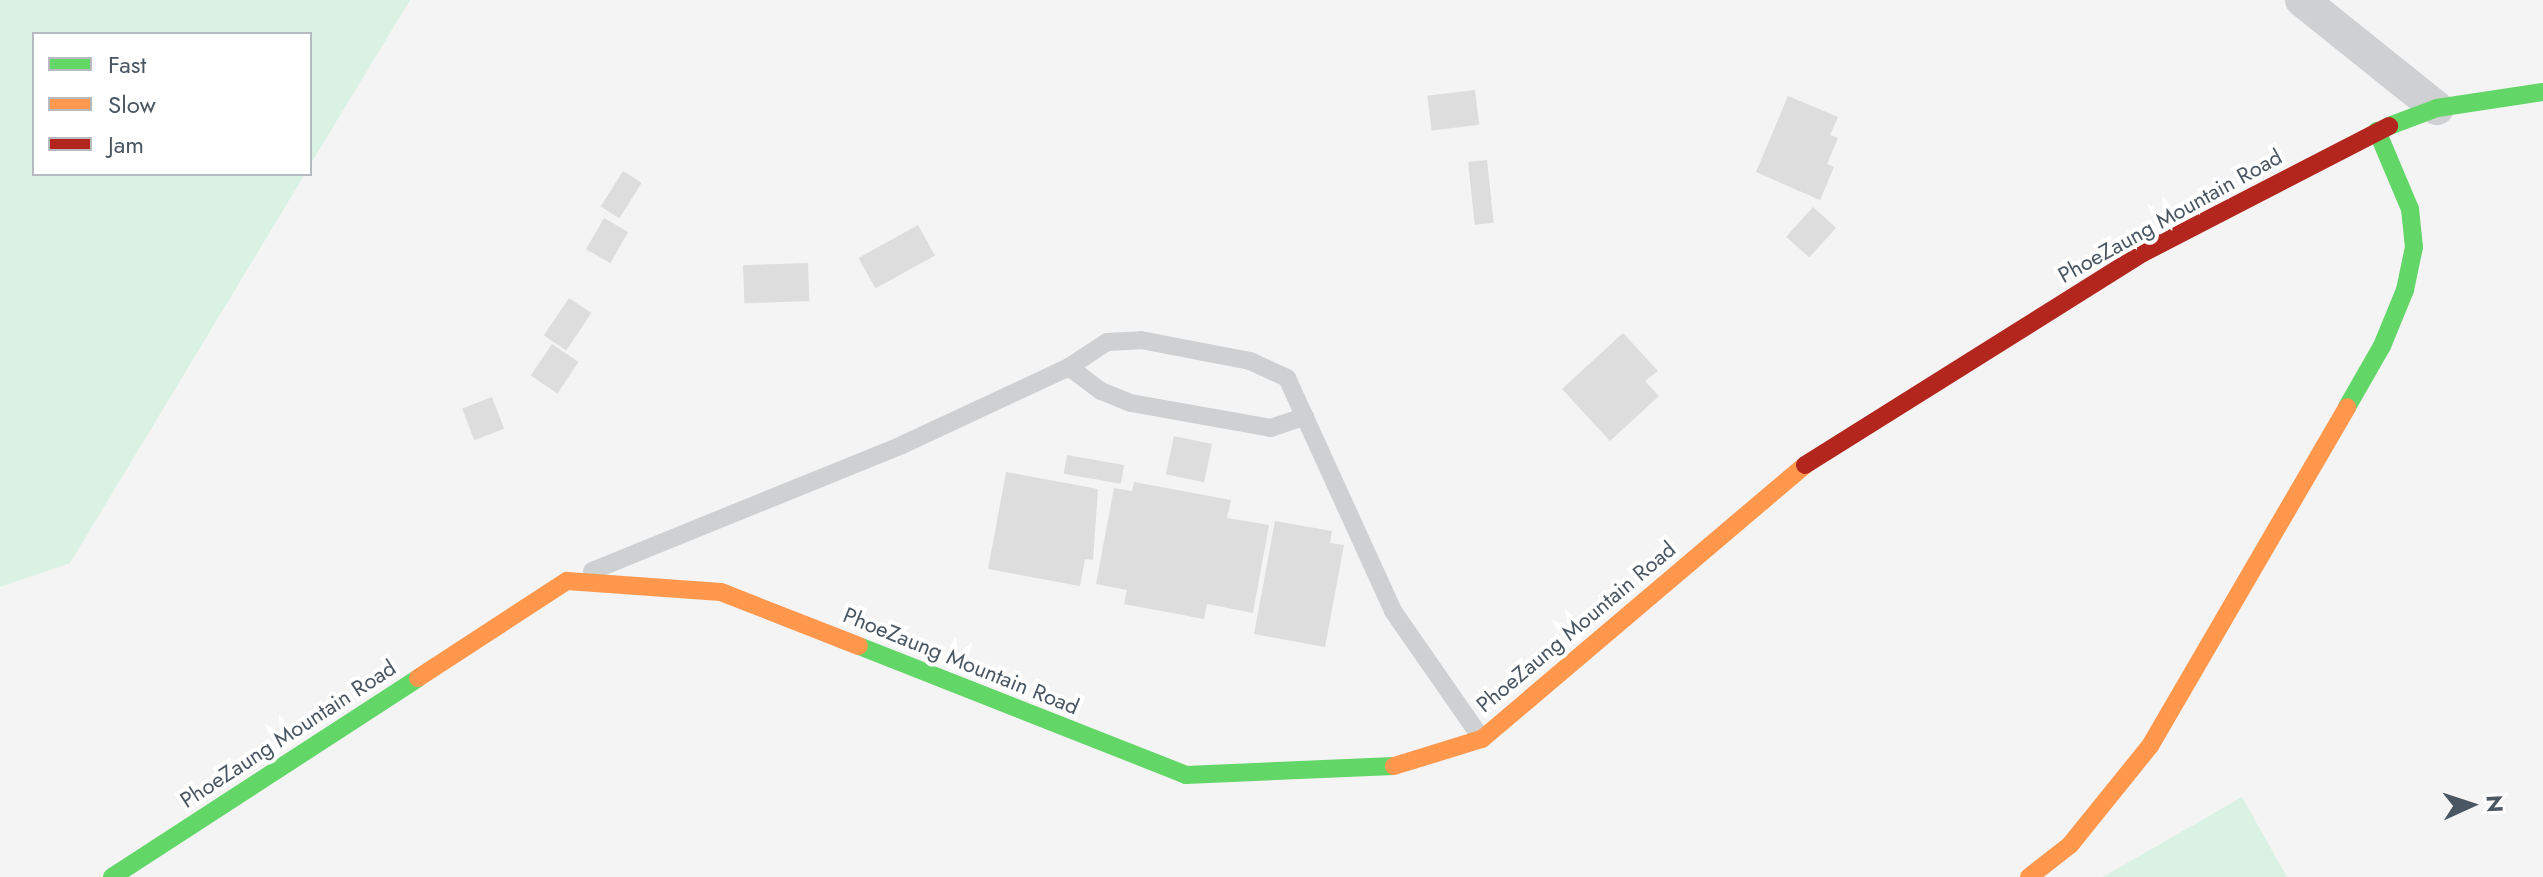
<!DOCTYPE html>
<style>
body{margin:0}
#map{position:relative;width:2543px;height:877px;overflow:hidden;background:#f4f4f4;font-family:Jost,sans-serif}
div>[style]{position:absolute}
.green>*{inset:0;background:#d9f2e3}
.building>*{inset:0;background:#ddddde;transform-origin:0 0}
.lane>*{height:18px;margin:-9px;padding:0 9px;transform-origin:9px;border-radius:9px;background:#ced0d2}
.street>*{height:34px;margin:-17px;padding:0 17px;transform-origin:17px;border-radius:17px;background:#ced0d2}
.fast>*{height:18px;margin:-9px;padding:0 9px;transform-origin:9px;border-radius:9px;background:#63d668}
.slow>*{height:18px;margin:-9px;padding:0 9px;transform-origin:9px;border-radius:9px;background:#ff974d}
.jam>*{height:18px;margin:-9px;padding:0 9px;transform-origin:9px;border-radius:9px;background:#b3261e}
span{translate:-50% -50%;white-space:nowrap;text-align:center;line-height:1.15;-webkit-text-stroke:8px #fff;paint-order:stroke}
.street-label{font-size:22px;color:#4a5661}
.legend{position:absolute;left:32px;top:32px;width:280px;height:144px;box-sizing:border-box;background:#fff;border:2px solid #b7bbc0;margin:0;padding:10px 14px;list-style:none;font-size:24px;color:#4a5661}
.legend li{display:flex;align-items:center;gap:16px;height:40px}
.legend b{width:40px;border:2px solid #b7bbc0}
.north{position:absolute;left:2431px;top:765px;width:80px;height:80px;-webkit-text-stroke:6px #fff;paint-order:stroke;rotate:87deg;font-size:22px;font-weight:700;line-height:32px;text-align:center;color:#4a5661}
.north::after{content:'';display:block;margin:auto;width:28px;height:36px;background:#4a5661;clip-path:polygon(50% 0,100% 100%,50% 72%,0 100%)}
</style>
<div id="map">
<div class="green">
<div style="clip-path:polygon(0 0,410px 0,310px 165px,310px 34px,34px 34px,34px 174px,305px 174px,70px 563px,0 587px)"></div>
<div style="clip-path:polygon(2242px 797px,2287px 877px,2103px 877px)"></div>
</div>
<div class="building">
<div style="left:1475px;top:90px;width:35px;height:48px;rotate:83deg"></div>
<div style="clip-path:polygon(1788px 96px,1838px 117px,1830px 135px,1838px 138px,1827px 164px,1834px 167px,1820px 200px,1756px 172px)"></div>
<div style="left:1487px;top:160px;width:63px;height:19px;rotate:84deg"></div>
<div style="left:623px;top:171px;width:22px;height:42px;rotate:32deg"></div>
<div style="left:1813px;top:207px;width:31px;height:40px;rotate:42deg"></div>
<div style="left:604px;top:218px;width:28px;height:36px;rotate:30deg"></div>
<div style="left:918px;top:225px;width:35px;height:68px;rotate:61deg"></div>
<div style="left:808px;top:263px;width:38px;height:65px;rotate:88deg"></div>
<div style="left:569px;top:298px;width:27px;height:45px;rotate:34deg"></div>
<div style="clip-path:polygon(1623px 333px,1658px 371px,1645px 381px,1659px 396px,1610px 441px,1562px 389px)"></div>
<div style="left:552px;top:344px;width:32px;height:38px;rotate:34deg"></div>
<div style="left:492px;top:397px;width:34px;height:32px;rotate:69deg"></div>
<div style="left:1174px;top:436px;width:39px;height:39px;rotate:12deg"></div>
<div style="left:1067px;top:455px;width:58px;height:19px;rotate:10deg"></div>
<div style="clip-path:polygon(1006px 472px,1098px 489px,1093px 560px,1085px 559px,1080px 586px,988px 569px)"></div>
<div style="clip-path:polygon(1134px 482px,1231px 500px,1227px 518px,1269px 525px,1253px 613px,1207px 604px,1204px 619px,1124px 604px,1127px 590px,1096px 584px,1114px 488px,1132px 491px)"></div>
<div style="clip-path:polygon(1275px 521px,1332px 531px,1330px 543px,1344px 545px,1325px 647px,1254px 634px)"></div>
</div>
<div class="lane">
<div style="left:1069px;top:367px;width:40px;rotate:37deg"></div>
<div style="left:1101px;top:391px;width:32px;rotate:22deg"></div>
<div style="left:1131px;top:403px;width:142px;rotate:10.1deg"></div>
<div style="left:1271px;top:428px;width:36px;rotate:-19deg"></div>
<div style="left:592px;top:571px;width:335px;rotate:-22.1deg"></div>
<div style="left:902px;top:445px;width:184px;rotate:-25deg"></div>
<div style="left:1069px;top:367px;width:45px;rotate:-33.3deg"></div>
<div style="left:1107px;top:342px;width:34px;rotate:-3deg"></div>
<div style="left:1141px;top:340px;width:111px;rotate:10.9deg"></div>
<div style="left:1250px;top:361px;width:41px;rotate:24.7deg"></div>
<div style="left:1287px;top:378px;width:256px;rotate:65.5deg"></div>
<div style="left:1393px;top:611px;width:156px;rotate:55.2deg"></div>
</div>
<div class="street">
<div style="left:2302px;top:0;width:173px;rotate:38.7deg"></div>
</div>
<div class="fast">
<div style="left:2389px;top:126px;width:51px;rotate:-20.6deg"></div>
<div style="left:2437px;top:108px;width:107px;rotate:-8.6deg"></div>
<div style="left:2347px;top:407px;width:70px;rotate:-60.2deg"></div>
<div style="left:2382px;top:346px;width:61px;rotate:-67.7deg"></div>
<div style="left:2405px;top:290px;width:44px;rotate:-78.2deg"></div>
<div style="left:2414px;top:247px;width:38px;rotate:-96deg"></div>
<div style="left:2410px;top:209px;width:85px;rotate:-112.9deg"></div>
<div style="left:859px;top:646px;width:352px;rotate:21.5deg"></div>
<div style="left:1186px;top:775px;width:208px;rotate:-2.5deg"></div>
<div style="left:112px;top:877px;width:365px;rotate:-33deg"></div>
</div>
<div class="slow">
<div style="left:418px;top:678px;width:178px;rotate:-33.1deg"></div>
<div style="left:567px;top:581px;width:154px;rotate:4.1deg"></div>
<div style="left:721px;top:592px;width:148px;rotate:21.4deg"></div>
<div style="left:1394px;top:766px;width:92px;rotate:-17.1deg"></div>
<div style="left:1482px;top:739px;width:424px;rotate:-40.3deg"></div>
<div style="left:2029px;top:877px;width:52px;rotate:-38deg"></div>
<div style="left:2070px;top:845px;width:127px;rotate:-51.1deg"></div>
<div style="left:2150px;top:746px;width:392px;rotate:-59.8deg"></div>
</div>
<div class="jam">
<div style="left:1805px;top:465px;width:399px;rotate:-32.1deg"></div>
<div style="left:2143px;top:253px;width:277px;rotate:-27.3deg"></div>
</div>
<div class="street-label">
<span style="left:2170px;top:216px;rotate:-29deg">PhoeZaung Mountain Road</span>
<span style="left:1576px;top:627px;rotate:-40deg">PhoeZaung Mountain Road</span>
<span style="left:961px;top:661px;rotate:22deg">PhoeZaung Mountain Road</span>
<span style="left:288px;top:734px;rotate:-33deg">PhoeZaung Mountain Road</span>
</div>
<ul class="legend">
<li><b style="height:10px;background:#63d668"></b>Fast</li>
<li><b style="height:10px;background:#ff974d"></b>Slow</li>
<li><b style="height:10px;background:#b3261e"></b>Jam</li>
</ul>
<div class="north">N</div>
</div>
